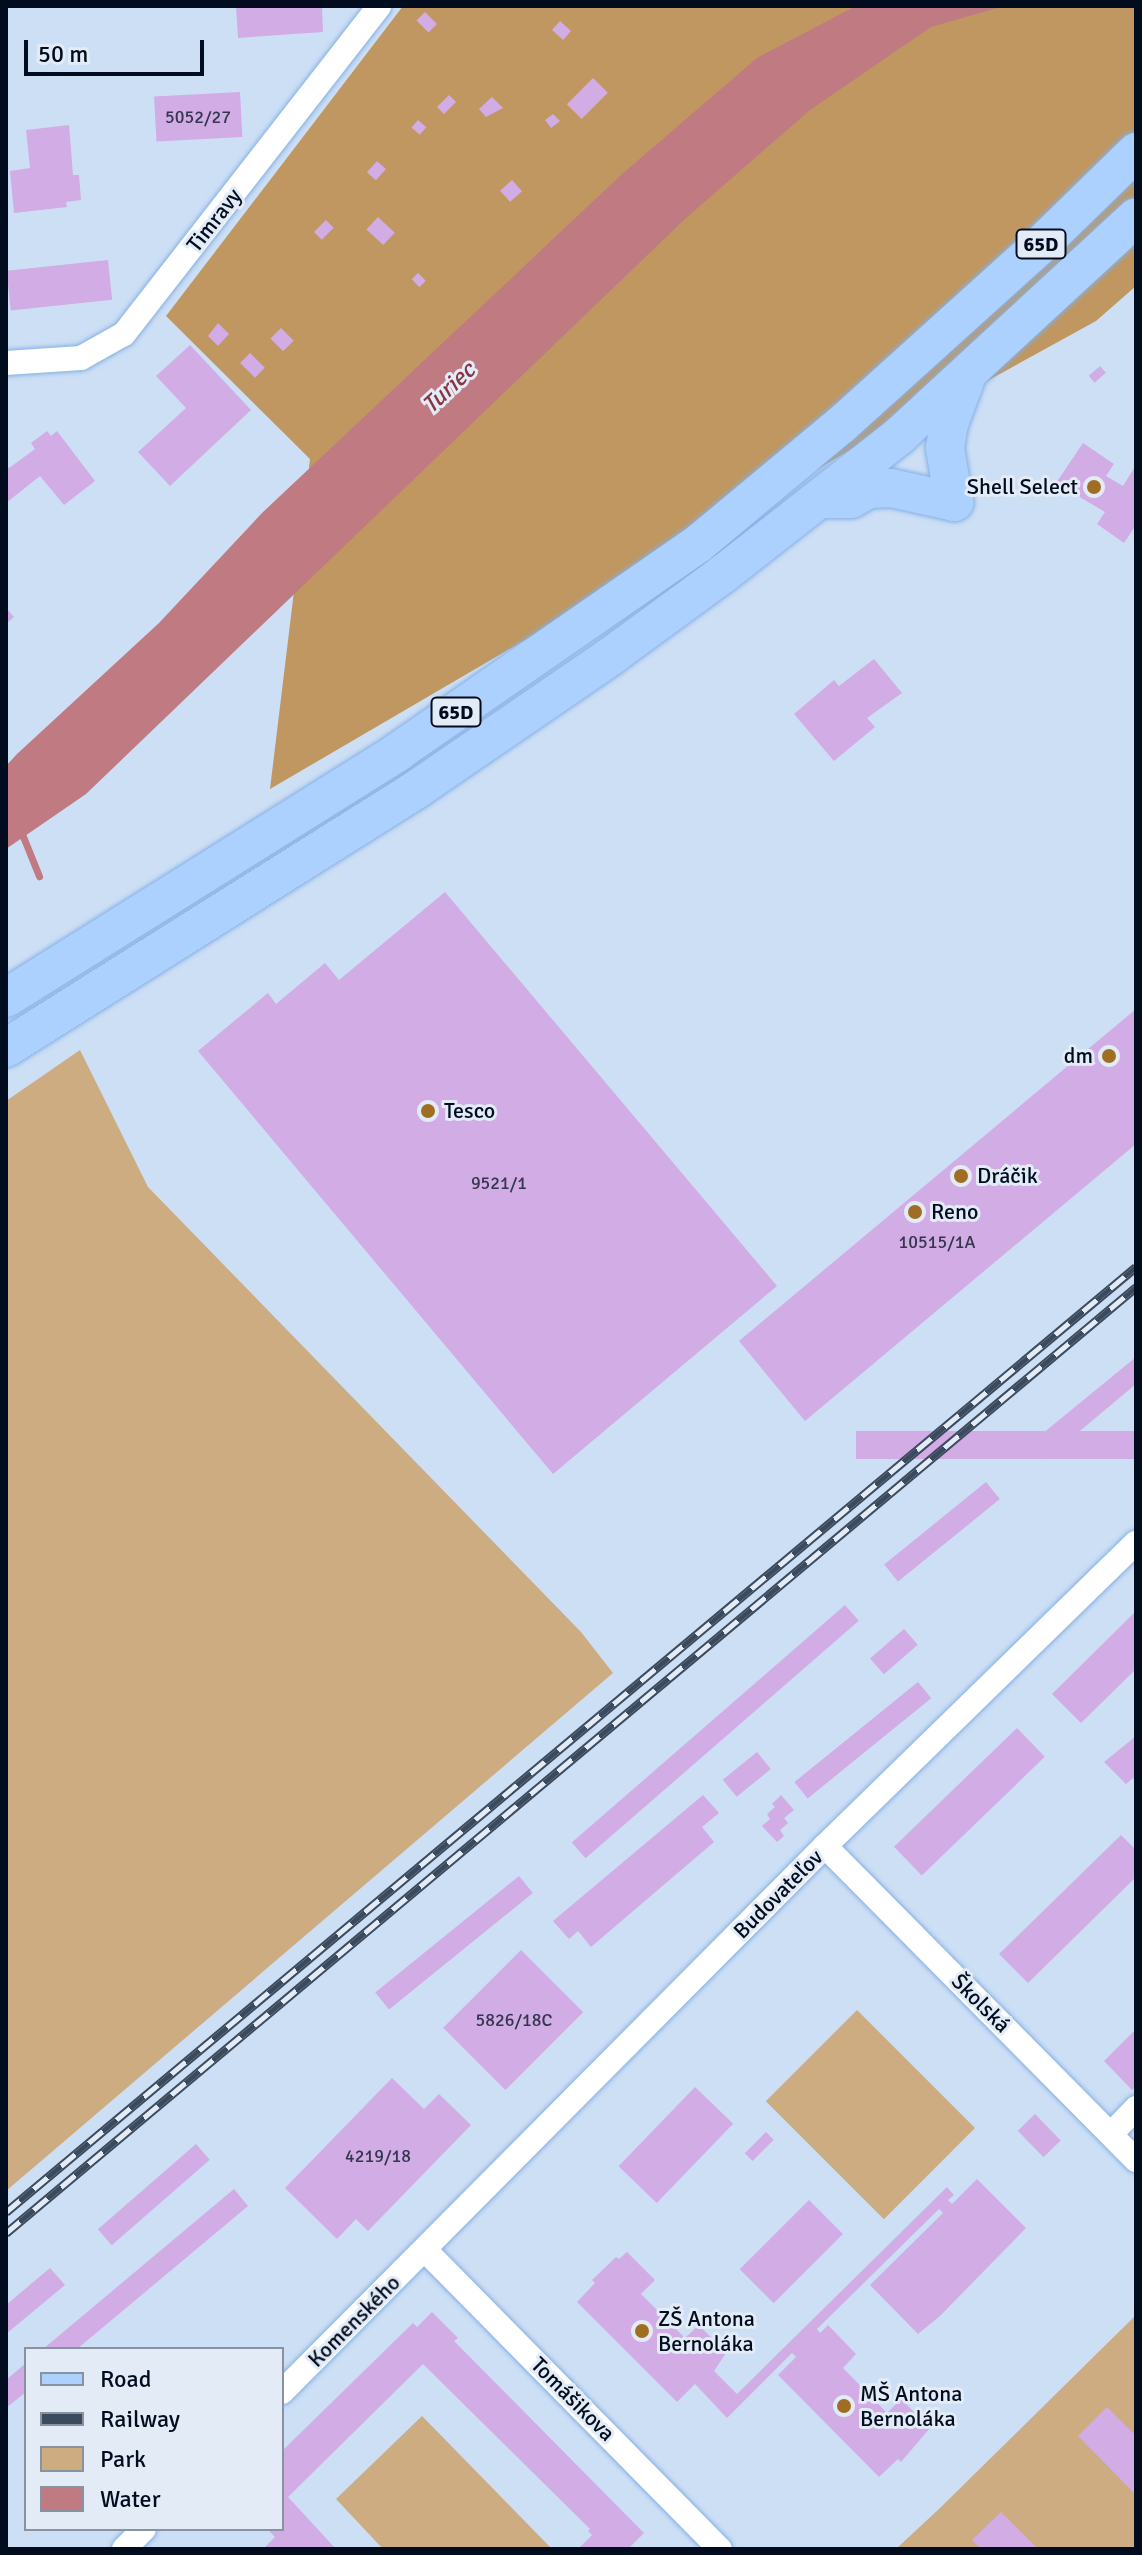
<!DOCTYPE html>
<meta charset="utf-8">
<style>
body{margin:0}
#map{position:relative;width:1142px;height:2555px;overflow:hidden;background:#cddff5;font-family:Signika,sans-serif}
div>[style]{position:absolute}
.green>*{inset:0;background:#cdac81;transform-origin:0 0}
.forest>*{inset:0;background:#c09760}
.water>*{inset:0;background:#c07a81}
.stream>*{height:7px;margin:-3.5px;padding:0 3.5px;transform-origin:3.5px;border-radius:3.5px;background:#c07a81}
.building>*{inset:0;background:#d1ace5;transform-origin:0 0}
.roads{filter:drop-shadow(0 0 2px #86b0e4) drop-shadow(0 0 2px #86b0e4)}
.minor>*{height:24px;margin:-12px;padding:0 12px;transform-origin:12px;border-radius:12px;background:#fff}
.primary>*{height:38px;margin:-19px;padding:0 19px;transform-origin:19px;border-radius:19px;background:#acd1fe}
.rail>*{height:9px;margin-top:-4.5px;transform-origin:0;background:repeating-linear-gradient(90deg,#e2ebf6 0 18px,#3c4a5d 0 36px);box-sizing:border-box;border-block:2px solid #3c4a5d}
.dots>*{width:22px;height:22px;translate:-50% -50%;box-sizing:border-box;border:4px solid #e2ebf6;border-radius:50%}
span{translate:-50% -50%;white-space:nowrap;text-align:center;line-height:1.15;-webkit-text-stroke:6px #e2ebf6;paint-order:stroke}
.number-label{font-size:18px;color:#353550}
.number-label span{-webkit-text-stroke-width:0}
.shield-label span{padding:2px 6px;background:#e2ebf6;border:2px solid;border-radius:6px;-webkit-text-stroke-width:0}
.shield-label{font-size:20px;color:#010d1f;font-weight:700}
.street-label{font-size:22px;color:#010d1f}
.poi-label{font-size:22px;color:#010d1f}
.right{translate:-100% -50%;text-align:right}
.left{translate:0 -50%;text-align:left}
.water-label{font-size:24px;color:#8a3442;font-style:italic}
.frame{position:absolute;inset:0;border:8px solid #010d1f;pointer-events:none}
.legend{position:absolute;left:24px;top:2347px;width:260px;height:184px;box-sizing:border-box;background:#e2ebf6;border:2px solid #8892a0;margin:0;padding:10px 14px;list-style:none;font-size:24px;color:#010d1f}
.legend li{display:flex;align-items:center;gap:16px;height:40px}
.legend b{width:40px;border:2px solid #8892a0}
.scale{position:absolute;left:24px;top:40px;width:180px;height:36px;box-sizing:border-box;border:4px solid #010d1f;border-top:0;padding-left:10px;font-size:24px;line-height:28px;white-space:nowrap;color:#010d1f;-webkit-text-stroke:6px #e2ebf6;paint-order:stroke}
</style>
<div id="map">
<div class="green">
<div style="clip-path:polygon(80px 1050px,148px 1187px,581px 1632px,613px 1673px,6px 2191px,6px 1101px)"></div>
<div style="left:857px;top:2010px;width:167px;height:129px;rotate:45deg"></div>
<div style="clip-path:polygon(1136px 2315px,1136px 2549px,896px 2549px,940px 2508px)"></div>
<div style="clip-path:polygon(422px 2416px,552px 2549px,383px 2549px,336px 2499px)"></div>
</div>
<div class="forest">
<div style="clip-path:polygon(403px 6px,1136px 6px,1136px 286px,1096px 321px,876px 442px,852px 449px,270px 789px,310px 459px,166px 316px)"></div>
</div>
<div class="water">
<div style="clip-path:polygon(856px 6px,1004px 6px,931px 27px,810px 110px,685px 219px,86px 794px,6px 849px,6px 766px,17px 754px,159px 623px,262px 513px,621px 175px,757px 58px)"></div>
</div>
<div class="stream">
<div style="left:20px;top:829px;width:51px;rotate:68deg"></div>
</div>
<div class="building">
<div style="clip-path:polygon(236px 6px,322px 6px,323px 32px,238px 38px)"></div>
<div style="left:425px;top:12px;width:17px;height:12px;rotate:45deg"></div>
<div style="left:560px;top:21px;width:15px;height:12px;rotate:42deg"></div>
<div style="left:593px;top:78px;width:21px;height:37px;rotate:45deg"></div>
<div style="left:240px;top:92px;width:45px;height:86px;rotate:87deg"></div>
<div style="left:449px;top:95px;width:10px;height:17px;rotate:45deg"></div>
<div style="clip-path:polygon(492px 97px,503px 108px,486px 117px,479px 109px)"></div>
<div style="clip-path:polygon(553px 114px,560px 121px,551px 128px,545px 120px)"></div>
<div style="left:418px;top:120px;width:11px;height:10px;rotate:41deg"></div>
<div style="clip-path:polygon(69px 125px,73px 175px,79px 175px,81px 200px,66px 202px,67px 207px,14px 213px,10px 171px,30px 168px,26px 130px)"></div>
<div style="left:377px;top:161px;width:12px;height:15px;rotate:42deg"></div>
<div style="left:512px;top:180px;width:15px;height:16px;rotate:48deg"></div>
<div style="left:378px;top:217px;width:23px;height:17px;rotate:43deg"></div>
<div style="left:326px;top:220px;width:11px;height:17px;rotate:45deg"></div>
<div style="left:108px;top:260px;width:40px;height:102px;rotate:84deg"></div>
<div style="left:418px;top:273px;width:11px;height:9px;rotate:45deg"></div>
<div style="clip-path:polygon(218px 323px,229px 334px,218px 346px,208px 336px)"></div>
<div style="left:281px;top:328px;width:18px;height:15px;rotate:45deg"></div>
<div style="clip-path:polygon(190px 345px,251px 410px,170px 486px,138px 452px,186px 408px,156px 376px)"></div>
<div style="left:250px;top:353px;width:21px;height:14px;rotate:45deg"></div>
<div style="left:1100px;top:366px;width:9px;height:15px;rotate:49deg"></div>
<div style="clip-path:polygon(47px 431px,51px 436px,57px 431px,95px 481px,64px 505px,40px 476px,6px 503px,6px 464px,9px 468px,35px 449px,31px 443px)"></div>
<div style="clip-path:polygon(1083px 443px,1114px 464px,1106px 476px,1123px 486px,1136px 465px,1136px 525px,1124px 543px,1097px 524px,1105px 512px,1056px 483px)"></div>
<div style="clip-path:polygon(6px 608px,14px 617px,6px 624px)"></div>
<div style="clip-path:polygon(874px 659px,902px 693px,867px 718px,875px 727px,834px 761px,794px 714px,834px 680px,839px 686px)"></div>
<div style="clip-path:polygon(445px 892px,777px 1286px,553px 1474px,198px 1051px,268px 993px,276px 1004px,325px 963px,339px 980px)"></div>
<div style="clip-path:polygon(1136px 1009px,1136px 1144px,805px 1421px,739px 1341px)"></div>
<div style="clip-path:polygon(1136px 1357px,1136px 1384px,1056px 1451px,1042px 1434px)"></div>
<div style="left:1136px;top:1431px;width:28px;height:280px;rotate:90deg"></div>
<div style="left:1039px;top:1437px;width:21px;height:10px;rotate:49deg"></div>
<div style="left:986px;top:1482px;width:22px;height:131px;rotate:51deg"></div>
<div style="left:845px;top:1605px;width:21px;height:362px;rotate:49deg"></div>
<div style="clip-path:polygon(1136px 1611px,1136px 1669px,1081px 1723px,1052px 1694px)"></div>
<div style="left:904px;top:1629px;width:21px;height:45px;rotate:49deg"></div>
<div style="left:918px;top:1682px;width:21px;height:159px;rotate:51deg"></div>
<div style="left:1017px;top:1728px;width:40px;height:171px;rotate:46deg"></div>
<div style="clip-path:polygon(1136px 1736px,1136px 1781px,1133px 1778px,1126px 1784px,1104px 1762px)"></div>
<div style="left:757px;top:1752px;width:22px;height:44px;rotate:51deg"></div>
<div style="clip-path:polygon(703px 1795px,719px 1813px,702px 1827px,714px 1842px,591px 1947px,578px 1931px,569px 1939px,553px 1921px)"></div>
<div style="clip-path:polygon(781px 1795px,794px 1810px,784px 1818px,788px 1823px,780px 1830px,784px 1836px,777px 1842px,762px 1826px,770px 1819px,767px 1814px,775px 1807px,772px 1804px)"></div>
<div style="clip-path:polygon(1121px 1835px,1136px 1850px,1136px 1877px,1028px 1983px,999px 1954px)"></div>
<div style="left:519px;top:1876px;width:22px;height:185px;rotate:51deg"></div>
<div style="left:521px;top:1950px;width:88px;height:110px;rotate:45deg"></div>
<div style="clip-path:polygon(1136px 2029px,1136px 2086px,1132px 2090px,1104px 2061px)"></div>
<div style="clip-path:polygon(392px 2078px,424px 2109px,439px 2094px,471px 2125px,368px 2231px,356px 2219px,337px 2239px,285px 2188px)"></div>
<div style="left:695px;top:2087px;width:53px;height:110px;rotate:44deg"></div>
<div style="left:1035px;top:2114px;width:37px;height:24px;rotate:46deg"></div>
<div style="left:766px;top:2132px;width:11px;height:30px;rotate:45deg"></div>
<div style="left:196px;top:2144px;width:21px;height:130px;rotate:49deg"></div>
<div style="clip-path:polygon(977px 2179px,1026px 2228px,940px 2316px,918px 2334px,870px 2285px,943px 2213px,939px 2209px,817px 2329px,820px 2333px,828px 2325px,856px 2354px,843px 2368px,887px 2413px,901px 2399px,930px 2428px,901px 2462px,898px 2459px,879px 2477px,778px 2375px,796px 2357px,792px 2353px,727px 2418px,695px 2384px,677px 2402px,577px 2302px,595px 2283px,592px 2280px,616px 2257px,619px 2259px,627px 2252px,655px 2280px,641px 2294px,685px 2338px,699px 2325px,726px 2353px,714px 2371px,737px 2394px,947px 2187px,954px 2195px,948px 2200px,952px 2204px)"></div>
<div style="clip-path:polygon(234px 2189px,248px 2206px,199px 2247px,77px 2349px,43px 2349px)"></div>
<div style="left:809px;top:2200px;width:48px;height:98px;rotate:45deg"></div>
<div style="clip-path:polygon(50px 2268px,65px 2285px,6px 2334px,6px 2305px)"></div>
<div style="clip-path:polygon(432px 2312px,458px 2338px,454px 2341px,644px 2533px,628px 2549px,578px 2549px,592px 2535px,588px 2531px,590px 2529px,423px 2364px,288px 2497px,336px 2549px,263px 2549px,275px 2537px,267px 2529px,282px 2529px,282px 2451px,413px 2323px,417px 2327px)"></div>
<div style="clip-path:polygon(26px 2363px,26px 2392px,6px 2408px,6px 2380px)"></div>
<div style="clip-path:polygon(1107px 2407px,1136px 2436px,1136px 2495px,1078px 2436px)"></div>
<div style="clip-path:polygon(1001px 2512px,1038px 2549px,981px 2549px,972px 2540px)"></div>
</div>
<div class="roads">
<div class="minor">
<div style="left:6px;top:363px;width:75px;rotate:-3.8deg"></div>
<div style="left:81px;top:358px;width:49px;rotate:-29.2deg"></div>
<div style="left:124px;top:334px;width:415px;rotate:-52.1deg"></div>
<div style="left:825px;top:1846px;width:442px;rotate:45.3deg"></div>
<div style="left:1111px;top:2134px;width:36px;rotate:-46deg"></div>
<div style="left:425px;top:2250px;width:420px;rotate:45.4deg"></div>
<div style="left:282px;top:2392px;width:770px;rotate:-45.16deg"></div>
<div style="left:825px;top:1846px;width:434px;rotate:-44.3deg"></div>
<div style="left:124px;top:2549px;width:28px;rotate:-45deg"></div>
</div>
<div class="primary">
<div style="left:825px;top:499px;width:26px"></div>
<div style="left:851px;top:499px;width:20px;rotate:-30deg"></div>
<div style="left:868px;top:489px;width:23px;rotate:-2deg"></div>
<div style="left:891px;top:488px;width:65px;rotate:12.5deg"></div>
<div style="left:954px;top:502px;width:55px;rotate:-99.5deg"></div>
<div style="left:945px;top:448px;width:24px;rotate:-81deg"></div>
<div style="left:949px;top:424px;width:46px;rotate:-69.6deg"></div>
<div style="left:6px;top:998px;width:464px;rotate:-32.1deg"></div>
<div style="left:399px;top:751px;width:364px;rotate:-34.7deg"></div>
<div style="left:698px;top:544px;width:186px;rotate:-39.8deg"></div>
<div style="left:841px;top:425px;width:283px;rotate:-42.1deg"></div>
<div style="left:1051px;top:235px;width:119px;rotate:-44.3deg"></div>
<div style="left:6px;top:1048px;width:486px;rotate:-32.2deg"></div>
<div style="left:417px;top:789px;width:235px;rotate:-34.4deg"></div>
<div style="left:611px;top:656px;width:139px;rotate:-36.2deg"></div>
<div style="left:723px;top:574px;width:225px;rotate:-38.1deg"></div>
<div style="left:900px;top:435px;width:321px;rotate:-42.7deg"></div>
</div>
</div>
<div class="rail">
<div style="left:6px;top:2212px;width:1473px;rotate:-39.91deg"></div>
<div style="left:6px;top:2233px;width:1474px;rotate:-39.93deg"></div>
</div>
<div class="dots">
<div style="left:1094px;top:487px;background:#9f6e22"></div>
<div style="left:1109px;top:1056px;background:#9f6e22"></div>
<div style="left:428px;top:1111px;background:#9f6e22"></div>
<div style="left:961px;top:1176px;background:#9f6e22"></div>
<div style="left:915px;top:1212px;background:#9f6e22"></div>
<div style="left:642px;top:2331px;background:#9f6e22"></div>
<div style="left:844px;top:2406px;background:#9f6e22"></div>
</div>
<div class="number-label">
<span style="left:198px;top:117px">5052/27</span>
<span style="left:499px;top:1183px">9521/1</span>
<span style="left:937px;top:1242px">10515/1A</span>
<span style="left:514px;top:2020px">5826/18C</span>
<span style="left:378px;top:2156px">4219/18</span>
</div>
<div class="shield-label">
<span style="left:1041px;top:244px">65D</span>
<span style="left:456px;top:712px">65D</span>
</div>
<div class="street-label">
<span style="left:214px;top:220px;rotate:-52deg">Timravy</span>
<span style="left:778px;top:1894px;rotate:-45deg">Budovateľov</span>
<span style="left:981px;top:2003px;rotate:45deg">Školská</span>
<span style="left:354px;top:2321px;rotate:-45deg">Komenského</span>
<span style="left:573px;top:2399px;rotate:45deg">Tomášikova</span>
</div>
<div class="poi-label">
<span class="right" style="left:1078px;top:487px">Shell Select</span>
<span class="right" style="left:1093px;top:1056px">dm</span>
<span class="left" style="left:444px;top:1111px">Tesco</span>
<span class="left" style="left:977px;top:1176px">Dráčik</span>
<span class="left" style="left:931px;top:1212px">Reno</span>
<span class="left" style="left:658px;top:2331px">ZŠ Antona<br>Bernoláka</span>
<span class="left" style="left:860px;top:2406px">MŠ Antona<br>Bernoláka</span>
</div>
<div class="water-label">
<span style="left:449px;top:388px;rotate:-43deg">Turiec</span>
</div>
<div class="frame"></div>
<ul class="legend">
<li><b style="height:10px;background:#acd1fe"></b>Road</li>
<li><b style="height:10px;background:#3c4a5d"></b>Railway</li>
<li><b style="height:22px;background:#cdac81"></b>Park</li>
<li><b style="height:22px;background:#c07a81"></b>Water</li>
</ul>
<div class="scale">50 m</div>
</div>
